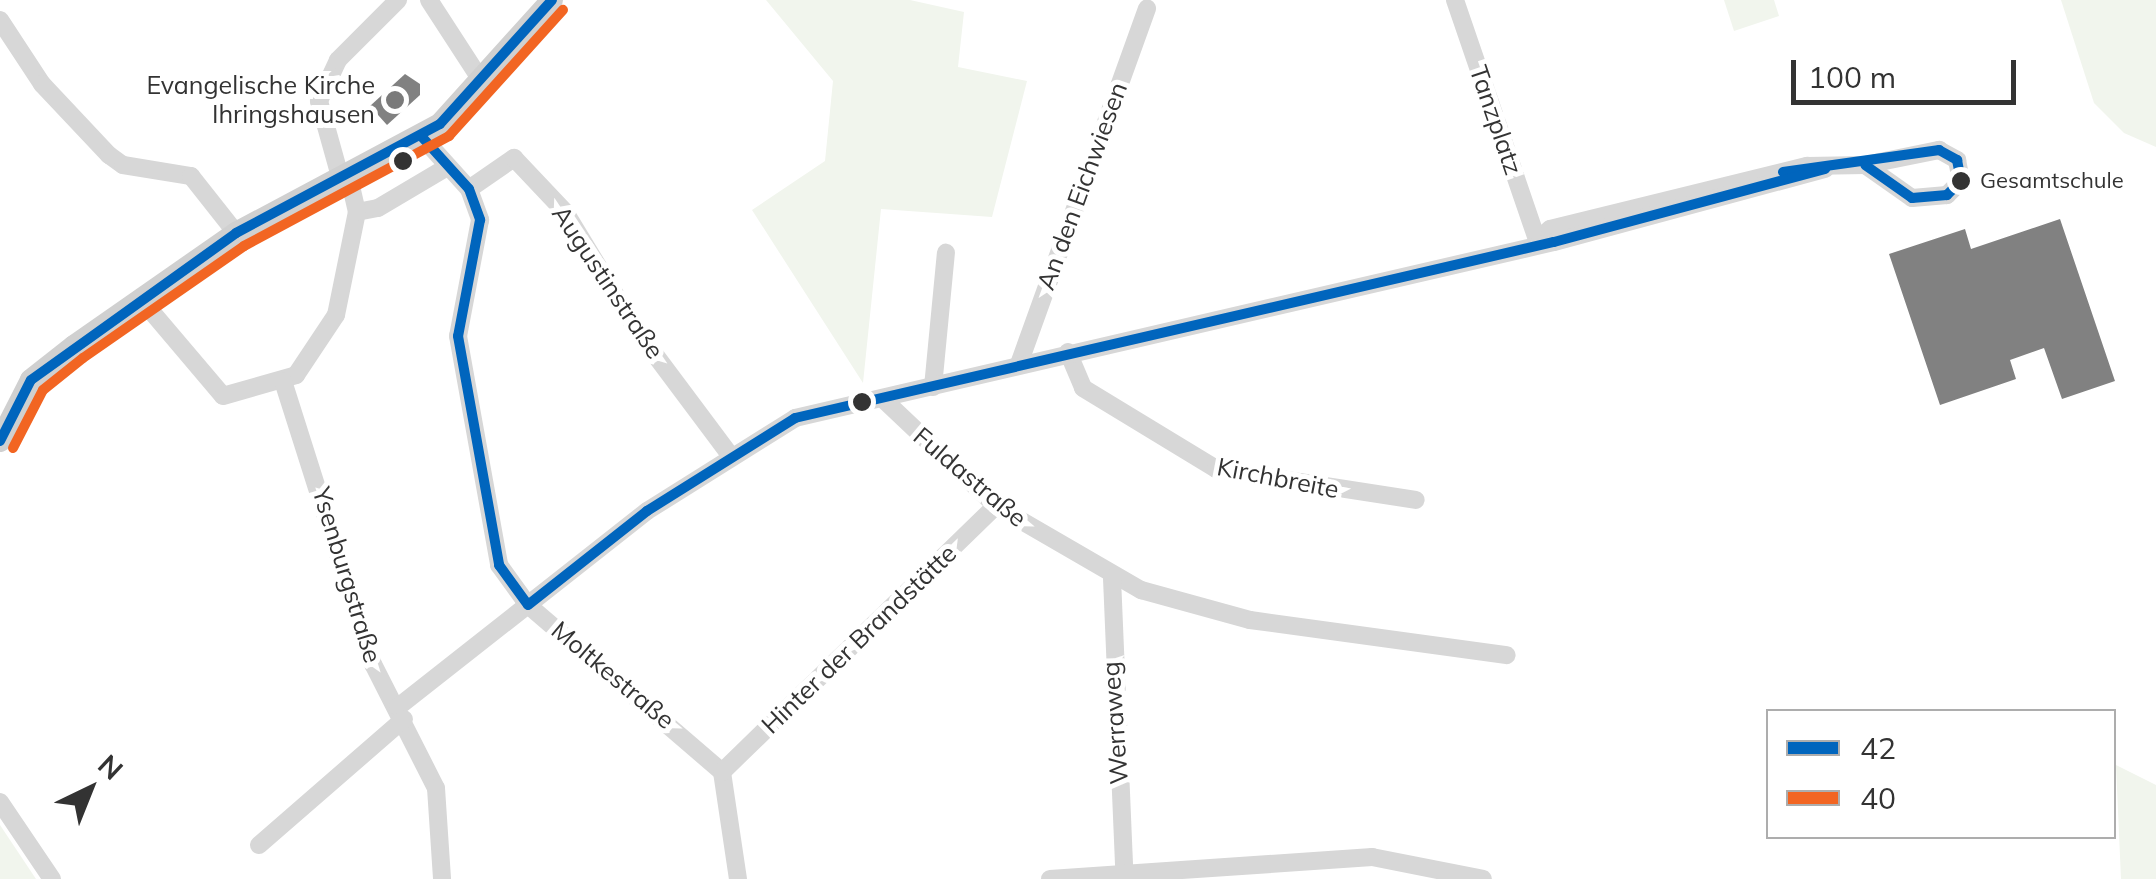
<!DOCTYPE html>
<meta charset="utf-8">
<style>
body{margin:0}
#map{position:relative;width:2156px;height:879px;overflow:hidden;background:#fff;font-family:Mulish,sans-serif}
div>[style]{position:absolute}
.green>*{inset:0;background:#f1f5ed}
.building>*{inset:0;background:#818181}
.street>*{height:18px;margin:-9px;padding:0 9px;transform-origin:9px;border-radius:9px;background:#d7d7d7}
.secondary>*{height:22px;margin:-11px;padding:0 11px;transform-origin:11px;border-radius:11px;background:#d0d0d0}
.bus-1>*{height:10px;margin:-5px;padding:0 5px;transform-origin:5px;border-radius:5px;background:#0065bd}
.bus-2>*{height:10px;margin:-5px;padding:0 5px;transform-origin:5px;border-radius:5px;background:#f26522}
.dots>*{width:28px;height:28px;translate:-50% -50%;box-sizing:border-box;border:5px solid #fff;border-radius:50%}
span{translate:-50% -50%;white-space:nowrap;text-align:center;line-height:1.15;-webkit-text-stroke:10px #fff;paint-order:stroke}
.bus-label{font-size:22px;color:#333}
.left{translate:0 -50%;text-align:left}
.poi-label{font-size:25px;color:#333}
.right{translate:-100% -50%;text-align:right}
.street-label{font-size:25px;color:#333}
.legend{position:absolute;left:1766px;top:709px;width:350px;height:130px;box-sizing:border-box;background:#fff;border:2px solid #adadad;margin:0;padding:12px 18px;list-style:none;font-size:30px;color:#333}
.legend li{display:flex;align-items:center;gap:20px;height:50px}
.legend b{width:50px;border:2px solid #adadad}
.north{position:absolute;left:40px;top:739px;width:100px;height:100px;-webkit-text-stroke:8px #fff;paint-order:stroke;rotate:43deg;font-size:28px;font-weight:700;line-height:40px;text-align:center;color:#333}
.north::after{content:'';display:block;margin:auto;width:35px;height:45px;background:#333;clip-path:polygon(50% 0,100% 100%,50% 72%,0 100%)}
.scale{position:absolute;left:1791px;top:60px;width:225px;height:45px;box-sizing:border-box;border:5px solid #333;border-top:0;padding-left:12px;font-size:30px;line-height:35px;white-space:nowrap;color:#333;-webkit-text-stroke:8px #fff;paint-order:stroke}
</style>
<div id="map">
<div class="green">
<div style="clip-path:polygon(766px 0,910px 0,964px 12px,958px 67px,1027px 81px,992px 217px,881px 209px,863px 383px,752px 210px,825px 161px,833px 81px)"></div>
<div style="clip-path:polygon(1724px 0,1774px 0,1779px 16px,1734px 31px)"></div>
<div style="clip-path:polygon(2061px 0,2156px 0,2156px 147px,2124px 133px,2094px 103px)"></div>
<div style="clip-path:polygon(2116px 765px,2156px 785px,2156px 879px,2121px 879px)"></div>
<div style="clip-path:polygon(0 825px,36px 879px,0 879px)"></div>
</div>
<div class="building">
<div style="clip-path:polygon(405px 74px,420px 84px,420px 95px,387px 125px,370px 106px)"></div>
<div style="clip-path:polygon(2060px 219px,2115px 381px,2062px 399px,2044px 348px,2010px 360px,2016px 379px,1940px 405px,1889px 254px,1965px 229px,1971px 249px)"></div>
</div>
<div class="street">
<div style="left:429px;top:0;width:99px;rotate:57deg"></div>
<div style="left:1455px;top:0;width:254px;rotate:71.1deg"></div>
<div style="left:0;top:20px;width:77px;rotate:56.7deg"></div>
<div style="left:42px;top:84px;width:98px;rotate:46.7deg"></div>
<div style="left:109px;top:155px;width:17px;rotate:36deg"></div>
<div style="left:123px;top:165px;width:69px;rotate:9.2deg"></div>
<div style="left:191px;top:176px;width:73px;rotate:51.7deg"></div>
<div style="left:422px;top:137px;width:70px;rotate:47.9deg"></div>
<div style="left:469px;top:189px;width:33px;rotate:70deg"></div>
<div style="left:480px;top:220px;width:118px;rotate:100.7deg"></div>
<div style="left:458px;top:336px;width:233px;rotate:79.8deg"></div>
<div style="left:499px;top:565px;width:49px;rotate:54.1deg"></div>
<div style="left:528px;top:605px;width:256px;rotate:40.7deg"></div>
<div style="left:722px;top:772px;width:108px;rotate:81.5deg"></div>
<div style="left:341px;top:180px;width:82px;rotate:-105.6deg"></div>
<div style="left:319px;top:101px;width:45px;rotate:-65.1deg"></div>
<div style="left:338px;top:60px;width:85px;rotate:-45deg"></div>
<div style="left:469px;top:189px;width:55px;rotate:-34.6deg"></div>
<div style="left:514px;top:158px;width:74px;rotate:46.6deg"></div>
<div style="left:565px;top:212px;width:140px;rotate:58.7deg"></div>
<div style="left:638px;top:332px;width:154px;rotate:53.2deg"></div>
<div style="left:357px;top:212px;width:21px;rotate:-11deg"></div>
<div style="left:378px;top:208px;width:80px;rotate:-30.7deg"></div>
<div style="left:1537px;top:240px;width:17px;rotate:-40deg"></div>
<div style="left:1550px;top:229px;width:265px;rotate:-13.8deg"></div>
<div style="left:1807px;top:166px;width:58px;rotate:-1deg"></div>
<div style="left:1865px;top:165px;width:76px;rotate:-11.5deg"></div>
<div style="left:1939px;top:150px;width:21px;rotate:29deg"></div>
<div style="left:1957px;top:160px;width:21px;rotate:79deg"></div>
<div style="left:1961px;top:181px;width:20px;rotate:135deg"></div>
<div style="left:1947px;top:195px;width:35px;rotate:175deg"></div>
<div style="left:1912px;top:198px;width:57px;rotate:-144.9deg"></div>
<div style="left:140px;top:298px;width:128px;rotate:49.7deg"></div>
<div style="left:223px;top:396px;width:76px;rotate:-16deg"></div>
<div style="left:296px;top:375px;width:72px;rotate:-56.3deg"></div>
<div style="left:336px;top:315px;width:105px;rotate:-78.5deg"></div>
<div style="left:357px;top:212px;width:37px;rotate:-103deg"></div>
<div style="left:1068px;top:352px;width:39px;rotate:67deg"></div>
<div style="left:1083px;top:388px;width:156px;rotate:31.3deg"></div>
<div style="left:1216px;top:469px;width:202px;rotate:8.8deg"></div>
<div style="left:1019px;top:364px;width:378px;rotate:-70.2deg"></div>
<div style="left:283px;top:381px;width:297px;rotate:72.4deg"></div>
<div style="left:373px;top:664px;width:139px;rotate:63.1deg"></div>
<div style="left:436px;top:788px;width:91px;rotate:86.2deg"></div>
<div style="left:933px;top:387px;width:135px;rotate:-84.5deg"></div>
<div style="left:883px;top:399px;width:156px;rotate:43.4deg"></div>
<div style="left:996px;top:506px;width:168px;rotate:30.1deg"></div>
<div style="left:1141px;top:590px;width:113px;rotate:15.4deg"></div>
<div style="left:1250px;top:620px;width:259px;rotate:7.8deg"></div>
<div style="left:1112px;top:578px;width:291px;rotate:87.6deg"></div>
<div style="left:398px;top:707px;width:317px;rotate:-38.2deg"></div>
<div style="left:647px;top:511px;width:175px;rotate:-32.1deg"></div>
<div style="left:795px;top:418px;width:779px;rotate:-13.06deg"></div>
<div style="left:1554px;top:242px;width:281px;rotate:-15.1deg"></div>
<div style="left:722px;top:772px;width:382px;rotate:-44.2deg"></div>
<div style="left:0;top:802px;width:93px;rotate:56deg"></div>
<div style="left:259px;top:845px;width:192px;rotate:-41deg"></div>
<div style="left:1050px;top:879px;width:323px;rotate:-3.9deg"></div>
<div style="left:1372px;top:857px;width:113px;rotate:11.2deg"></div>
</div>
<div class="secondary">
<div style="left:0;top:441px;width:68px;rotate:-63.1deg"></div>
<div style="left:31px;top:380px;width:55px;rotate:-38.3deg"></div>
<div style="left:74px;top:346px;width:198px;rotate:-34.9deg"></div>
<div style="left:236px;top:233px;width:231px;rotate:-28.1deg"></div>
<div style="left:440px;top:124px;width:167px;rotate:-47.9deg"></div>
</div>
<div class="bus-1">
<div style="left:422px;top:137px;width:70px;rotate:47.9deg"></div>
<div style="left:469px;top:189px;width:33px;rotate:70deg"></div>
<div style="left:480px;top:220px;width:118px;rotate:100.7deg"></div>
<div style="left:458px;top:336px;width:233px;rotate:79.8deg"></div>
<div style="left:499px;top:565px;width:49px;rotate:54.1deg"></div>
<div style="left:1783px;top:172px;width:158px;rotate:-8deg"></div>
<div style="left:1939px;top:150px;width:21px;rotate:29deg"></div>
<div style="left:1957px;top:160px;width:21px;rotate:79deg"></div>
<div style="left:1961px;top:181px;width:20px;rotate:135deg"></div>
<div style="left:1947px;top:195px;width:35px;rotate:175deg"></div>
<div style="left:1912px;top:198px;width:57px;rotate:-144.9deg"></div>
<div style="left:0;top:441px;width:68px;rotate:-63.1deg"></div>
<div style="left:31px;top:380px;width:252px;rotate:-35.6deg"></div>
<div style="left:236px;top:233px;width:231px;rotate:-28.1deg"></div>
<div style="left:440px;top:124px;width:167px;rotate:-47.9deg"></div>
<div style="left:528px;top:605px;width:152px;rotate:-38.3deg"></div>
<div style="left:647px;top:511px;width:175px;rotate:-32.1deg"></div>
<div style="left:795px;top:418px;width:779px;rotate:-13.06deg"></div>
<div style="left:1554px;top:242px;width:281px;rotate:-15.1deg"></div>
</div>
<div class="bus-2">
<div style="left:13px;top:448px;width:65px;rotate:-62.7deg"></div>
<div style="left:43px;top:390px;width:51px;rotate:-38.7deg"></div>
<div style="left:83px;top:358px;width:196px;rotate:-34.8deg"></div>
<div style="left:244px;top:246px;width:233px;rotate:-28.2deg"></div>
<div style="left:449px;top:136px;width:170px;rotate:-47.9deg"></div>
</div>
<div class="dots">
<div style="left:395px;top:100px;background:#7a7a7a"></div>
<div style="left:403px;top:161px;background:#333"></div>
<div style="left:1961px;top:181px;background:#333"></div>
<div style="left:862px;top:402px;background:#333"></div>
</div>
<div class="bus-label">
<span class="left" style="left:1980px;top:181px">Gesamtschule</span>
</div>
<div class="poi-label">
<span class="right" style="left:375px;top:100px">Evangelische Kirche<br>Ihringshausen</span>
</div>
<div class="street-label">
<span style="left:1496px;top:120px;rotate:71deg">Tanzplatz</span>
<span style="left:1082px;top:186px;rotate:-70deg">An den Eichwiesen</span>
<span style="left:608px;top:282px;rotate:56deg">Augustinstraße</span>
<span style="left:970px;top:477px;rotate:40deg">Fuldastraße</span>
<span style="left:1278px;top:478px;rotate:11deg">Kirchbreite</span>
<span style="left:347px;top:575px;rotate:73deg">Ysenburgstraße</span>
<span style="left:859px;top:639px;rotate:-44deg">Hinter der Brandstätte</span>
<span style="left:613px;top:675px;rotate:40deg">Moltkestraße</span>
<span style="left:1115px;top:723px;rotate:-94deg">Werraweg</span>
</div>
<ul class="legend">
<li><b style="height:12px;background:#0065bd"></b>42</li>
<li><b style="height:12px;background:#f26522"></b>40</li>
</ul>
<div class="north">N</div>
<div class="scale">100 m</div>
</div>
